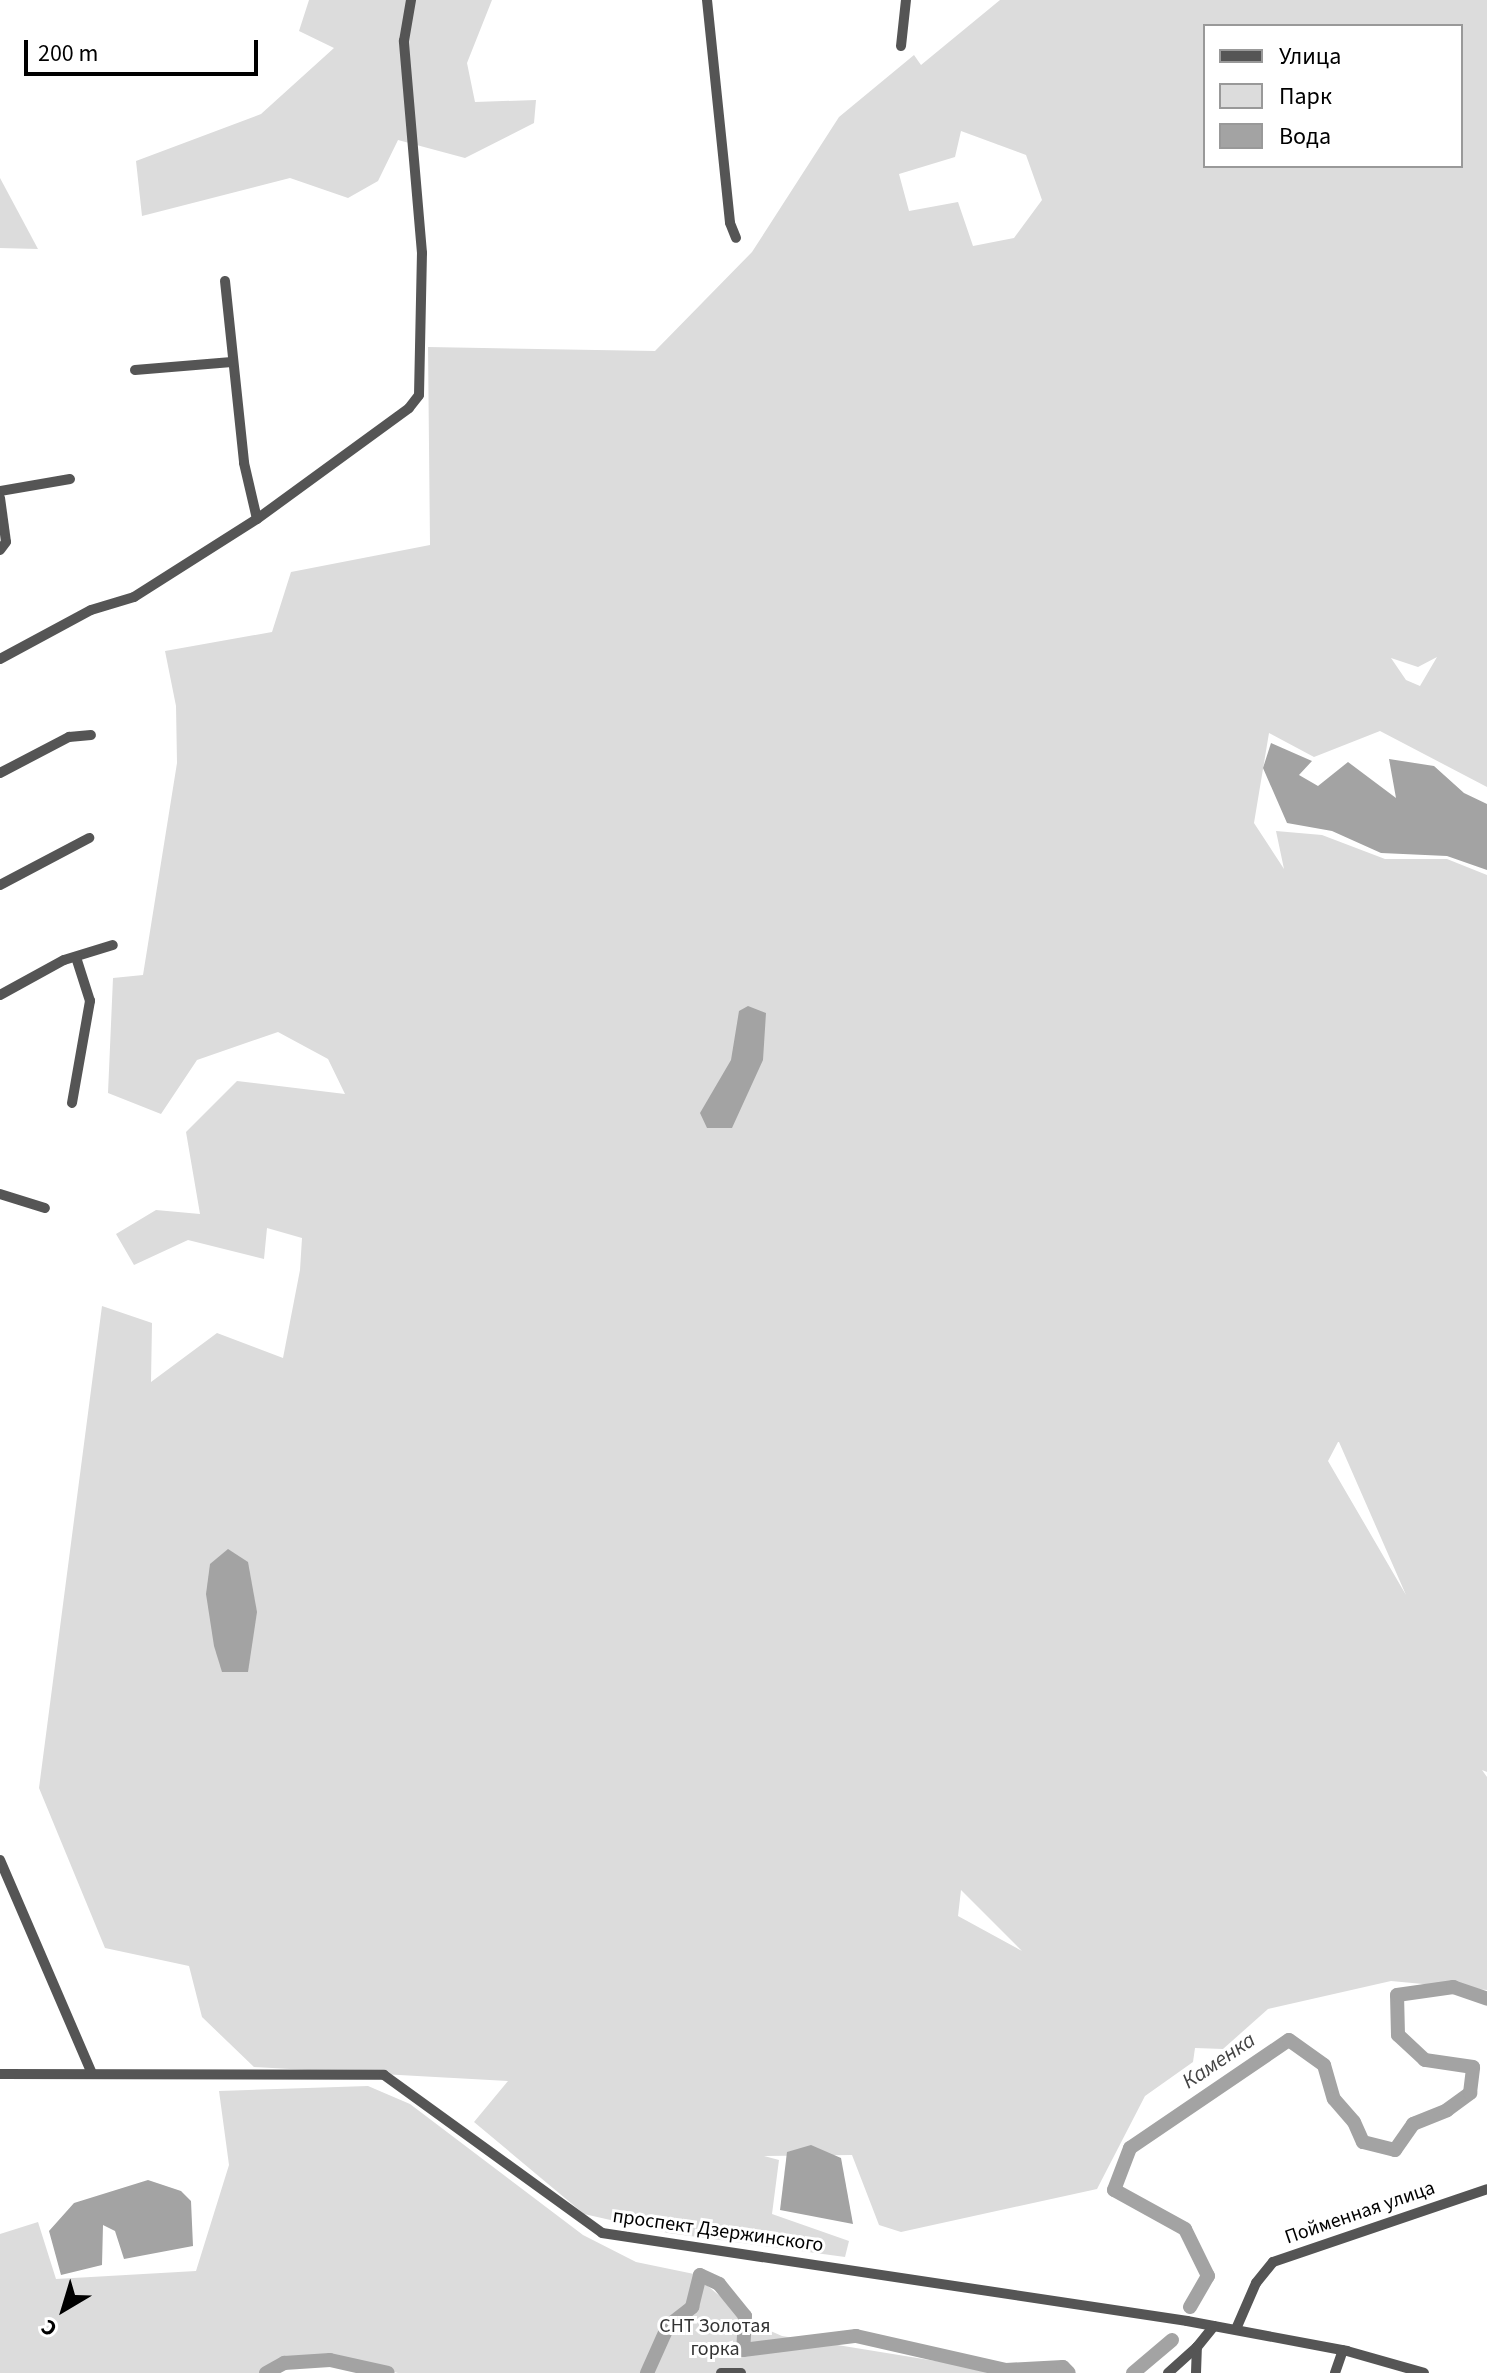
<!DOCTYPE html>
<meta charset="utf-8">
<style>
body{margin:0}
#map{position:relative;width:1487px;height:2373px;overflow:hidden;background:#fff;font-family:"Source Sans 3",sans-serif}
div>[style]{position:absolute}
.green>*{inset:0;background:#dcdcdc}
.water>*{inset:0;background:#a3a3a3}
.river>*{height:14px;margin:-7px;padding:0 7px;transform-origin:7px;border-radius:7px;background:#a3a3a3}
.minor>*{height:10px;margin:-5px;padding:0 5px;transform-origin:5px;border-radius:5px;background:#555}
span{translate:-50% -50%;white-space:nowrap;text-align:center;line-height:1.15;-webkit-text-stroke:6px #fff;paint-order:stroke}
.street-label{font-size:20px;color:#000}
.park-label{font-size:20px;color:#333}
.water-label{font-size:22px;color:#444;font-style:italic}
.legend{position:absolute;left:1203px;top:24px;width:260px;height:144px;box-sizing:border-box;background:#fff;border:2px solid #999;margin:0;padding:10px 14px;list-style:none;font-size:24px;color:#000}
.legend li{display:flex;align-items:center;gap:16px;height:40px}
.legend b{width:40px;border:2px solid #999}
.north{position:absolute;left:24px;top:2269px;width:80px;height:80px;-webkit-text-stroke:6px #fff;paint-order:stroke;rotate:218deg;font-size:22px;font-weight:700;line-height:32px;text-align:center;color:#000}
.north::after{content:'';display:block;margin:auto;width:28px;height:36px;background:#000;clip-path:polygon(50% 0,100% 100%,50% 72%,0 100%)}
.scale{position:absolute;left:24px;top:40px;width:234px;height:36px;box-sizing:border-box;border:4px solid #000;border-top:0;padding-left:10px;font-size:24px;line-height:28px;white-space:nowrap;color:#000;-webkit-text-stroke:6px #fff;paint-order:stroke}
</style>
<div id="map">
<div class="green">
<div style="clip-path:polygon(309px 0,492px 0,467px 63px,475px 102px,536px 100px,534px 123px,465px 158px,398px 140px,378px 181px,348px 198px,290px 178px,142px 216px,136px 161px,261px 114px,334px 48px,299px 31px)"></div>
<div style="clip-path:polygon(evenodd,1000px 0,1487px 0,1487px 787px,1380px 731px,1314px 757px,1269px 733px,1254px 823px,1284px 869px,1276px 831px,1322px 835px,1385px 859px,1447px 859px,1487px 875px,1487px 1772px,1482px 1770px,1487px 1777px,1487px 1990px,1391px 1981px,1268px 2009px,1223px 2049px,1195px 2048px,1193px 2062px,1145px 2096px,1097px 2189px,901px 2232px,879px 2225px,852px 2155px,764px 2156px,779px 2160px,772px 2214px,849px 2241px,845px 2257px,668px 2233px,584px 2214px,474px 2122px,508px 2081px,254px 2067px,202px 2017px,189px 1966px,105px 1948px,39px 1788px,102px 1306px,152px 1323px,151px 1382px,217px 1333px,283px 1358px,300px 1270px,302px 1238px,267px 1228px,264px 1259px,188px 1240px,134px 1265px,116px 1234px,156px 1210px,200px 1214px,186px 1132px,237px 1081px,345px 1094px,328px 1059px,278px 1032px,197px 1060px,161px 1114px,108px 1093px,113px 978px,143px 975px,177px 763px,176px 706px,165px 651px,272px 632px,291px 572px,430px 545px,428px 347px,655px 351px,752px 252px,839px 117px,914px 55px,921px 65px,1000px 0,1205px 26px,1461px 26px,1461px 166px,1205px 166px,1205px 26px,1000px 0,961px 131px,1026px 155px,1042px 200px,1014px 238px,973px 246px,958px 202px,909px 211px,899px 174px,955px 157px,961px 131px,1000px 0,1437px 657px,1420px 686px,1406px 680px,1391px 658px,1418px 667px,1437px 657px,1000px 0,1338px 1442px,1339px 1442px,1406px 1595px,1328px 1461px,1338px 1442px,1000px 0,961px 1890px,1022px 1951px,958px 1916px,961px 1890px)"></div>
<div style="clip-path:polygon(0 178px,38px 249px,0 248px)"></div>
<div style="clip-path:polygon(368px 2086px,410px 2104px,583px 2235px,636px 2262px,694px 2274px,688px 2305px,665px 2325px,643px 2373px,398px 2373px,329px 2355px,282px 2361px,259px 2373px,0 2373px,0 2234px,38px 2222px,56px 2279px,196px 2271px,229px 2165px,219px 2091px)"></div>
<div style="clip-path:polygon(703px 2282px,752px 2323px,782px 2336px,948px 2363px,1065px 2366px,1071px 2373px,651px 2373px,671px 2329px,696px 2310px)"></div>
</div>
<div class="water">
<div style="clip-path:polygon(1271px 743px,1312px 761px,1299px 775px,1318px 786px,1348px 762px,1396px 798px,1389px 759px,1434px 766px,1464px 793px,1487px 804px,1487px 870px,1447px 856px,1381px 853px,1332px 831px,1287px 823px,1263px 768px)"></div>
<div style="clip-path:polygon(748px 1006px,766px 1013px,763px 1060px,732px 1128px,707px 1128px,700px 1113px,731px 1060px,739px 1011px)"></div>
<div style="clip-path:polygon(228px 1549px,248px 1562px,257px 1612px,248px 1672px,222px 1672px,214px 1646px,206px 1594px,210px 1564px)"></div>
<div style="clip-path:polygon(811px 2145px,841px 2158px,853px 2224px,780px 2210px,787px 2152px)"></div>
<div style="clip-path:polygon(148px 2180px,181px 2191px,191px 2201px,193px 2246px,124px 2259px,115px 2231px,103px 2225px,102px 2265px,61px 2275px,49px 2231px,74px 2203px)"></div>
</div>
<div class="river">
<div style="left:1190px;top:2307px;width:36px;rotate:-60deg"></div>
<div style="left:1208px;top:2276px;width:52px;rotate:-116.1deg"></div>
<div style="left:1185px;top:2229px;width:81px;rotate:-151.2deg"></div>
<div style="left:1114px;top:2190px;width:45px;rotate:-69.1deg"></div>
<div style="left:1130px;top:2148px;width:192px;rotate:-34.2deg"></div>
<div style="left:1289px;top:2040px;width:43px;rotate:35.5deg"></div>
<div style="left:1324px;top:2065px;width:35px;rotate:74deg"></div>
<div style="left:1334px;top:2099px;width:30px;rotate:49deg"></div>
<div style="left:1354px;top:2122px;width:22px;rotate:66deg"></div>
<div style="left:1363px;top:2142px;width:33px;rotate:14deg"></div>
<div style="left:1395px;top:2150px;width:32px;rotate:-55deg"></div>
<div style="left:1413px;top:2124px;width:37px;rotate:-22deg"></div>
<div style="left:1447px;top:2110px;width:29px;rotate:-36deg"></div>
<div style="left:1470px;top:2093px;width:26px;rotate:-83deg"></div>
<div style="left:1473px;top:2067px;width:49px;rotate:-171.7deg"></div>
<div style="left:1425px;top:2060px;width:37px;rotate:-137deg"></div>
<div style="left:1398px;top:2035px;width:40px;rotate:-91.4deg"></div>
<div style="left:1397px;top:1995px;width:57px;rotate:-8.1deg"></div>
<div style="left:1453px;top:1987px;width:36px;rotate:19deg"></div>
<div style="left:266px;top:2373px;width:21px;rotate:-29deg"></div>
<div style="left:284px;top:2363px;width:46px;rotate:-3.7deg"></div>
<div style="left:330px;top:2360px;width:59px;rotate:12.6deg"></div>
<div style="left:647px;top:2373px;width:51px;rotate:-65.9deg"></div>
<div style="left:668px;top:2326px;width:31px;rotate:-38deg"></div>
<div style="left:692px;top:2307px;width:33px;rotate:-76deg"></div>
<div style="left:700px;top:2275px;width:21px;rotate:25deg"></div>
<div style="left:719px;top:2284px;width:41px;rotate:50.9deg"></div>
<div style="left:745px;top:2316px;width:34px;rotate:93deg"></div>
<div style="left:743px;top:2350px;width:114px;rotate:-7.1deg"></div>
<div style="left:856px;top:2336px;width:154px;rotate:12.8deg"></div>
<div style="left:1006px;top:2370px;width:57px;rotate:-3deg"></div>
<div style="left:1063px;top:2367px;width:8px;rotate:45deg"></div>
<div style="left:1133px;top:2373px;width:51px;rotate:-40.2deg"></div>
</div>
<div class="minor">
<div style="left:707px;top:0;width:224px;rotate:84.1deg"></div>
<div style="left:730px;top:223px;width:16px;rotate:68deg"></div>
<div style="left:901px;top:46px;width:46px;rotate:-83.8deg"></div>
<div style="left:225px;top:281px;width:183px;rotate:84deg"></div>
<div style="left:244px;top:463px;width:57px;rotate:76.9deg"></div>
<div style="left:135px;top:370px;width:97px;rotate:-4.7deg"></div>
<div style="left:0;top:491px;width:71px;rotate:-9.7deg"></div>
<div style="left:0;top:498px;width:44px;rotate:82.2deg"></div>
<div style="left:6px;top:542px;width:10px;rotate:127deg"></div>
<div style="left:0;top:659px;width:103px;rotate:-28.3deg"></div>
<div style="left:91px;top:610px;width:45px;rotate:-16.8deg"></div>
<div style="left:134px;top:597px;width:146px;rotate:-32.4deg"></div>
<div style="left:257px;top:519px;width:188px;rotate:-36.1deg"></div>
<div style="left:409px;top:408px;width:16px;rotate:-52deg"></div>
<div style="left:419px;top:395px;width:142px;rotate:-88.8deg"></div>
<div style="left:422px;top:253px;width:213px;rotate:-94.9deg"></div>
<div style="left:404px;top:41px;width:42px;rotate:-80.3deg"></div>
<div style="left:0;top:773px;width:78px;rotate:-27.6deg"></div>
<div style="left:69px;top:737px;width:22px;rotate:-5deg"></div>
<div style="left:0;top:885px;width:101px;rotate:-27.8deg"></div>
<div style="left:0;top:995px;width:73px;rotate:-28.7deg"></div>
<div style="left:64px;top:960px;width:51px;rotate:-17deg"></div>
<div style="left:72px;top:1103px;width:104px;rotate:-80deg"></div>
<div style="left:90px;top:1001px;width:46px;rotate:-107.7deg"></div>
<div style="left:0;top:1194px;width:47px;rotate:17.3deg"></div>
<div style="left:0;top:1860px;width:230px;rotate:66.7deg"></div>
<div style="left:0;top:2074px;width:384px;rotate:0.1deg"></div>
<div style="left:384px;top:2075px;width:269px;rotate:35.9deg"></div>
<div style="left:602px;top:2233px;width:592px;rotate:8.55deg"></div>
<div style="left:1187px;top:2321px;width:163px;rotate:10.6deg"></div>
<div style="left:1347px;top:2351px;width:80px;rotate:15.9deg"></div>
<div style="left:1236px;top:2329px;width:50px;rotate:-66.5deg"></div>
<div style="left:1256px;top:2283px;width:27px;rotate:-51deg"></div>
<div style="left:1273px;top:2262px;width:226px;rotate:-18.8deg"></div>
<div style="left:721px;top:2373px;width:20px"></div>
<div style="left:1168px;top:2373px;width:39px;rotate:-42deg"></div>
<div style="left:1196px;top:2373px;width:26px;rotate:-88deg"></div>
<div style="left:1197px;top:2347px;width:27px;rotate:-51deg"></div>
<div style="left:1335px;top:2373px;width:24px;rotate:-71deg"></div>
</div>
<div class="street-label">
<span style="left:1360px;top:2213px;rotate:-19deg">Пойменная улица</span>
<span style="left:718px;top:2231px;rotate:8deg">проспект Дзержинского</span>
</div>
<div class="park-label">
<span style="left:715px;top:2338px">СНТ Золотая<br>горка</span>
</div>
<div class="water-label">
<span style="left:1219px;top:2061px;rotate:-34deg">Каменка</span>
</div>
<ul class="legend">
<li><b style="height:10px;background:#555"></b>Улица</li>
<li><b style="height:22px;background:#dcdcdc"></b>Парк</li>
<li><b style="height:22px;background:#a3a3a3"></b>Вода</li>
</ul>
<div class="north">С</div>
<div class="scale">200 m</div>
</div>
